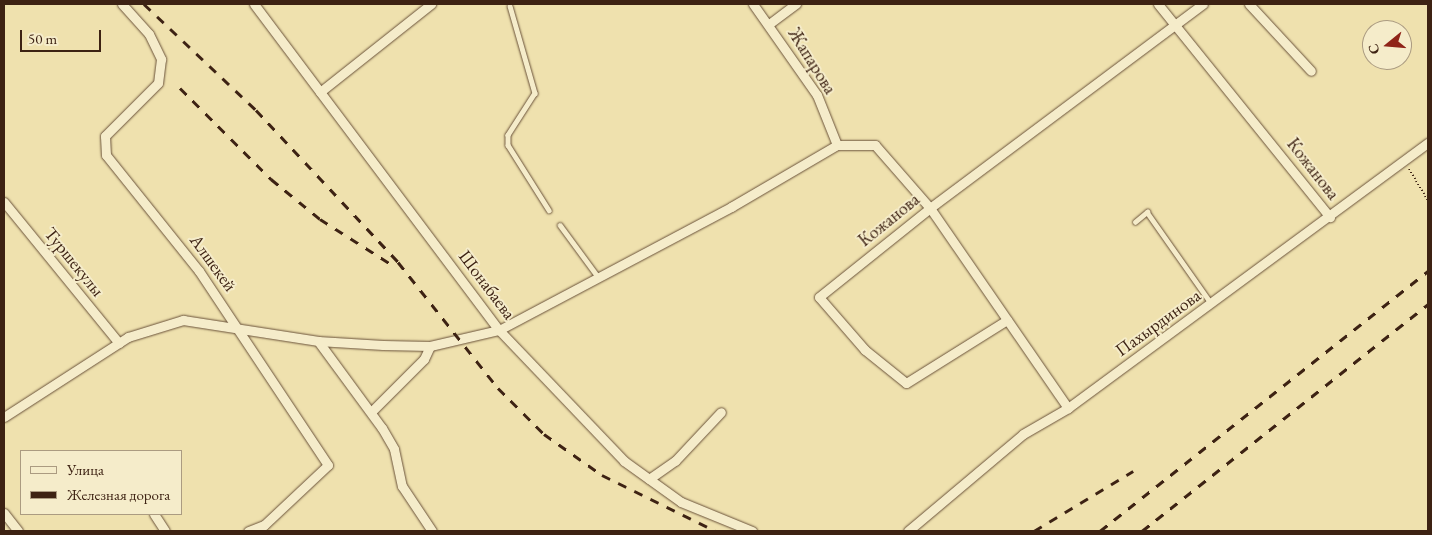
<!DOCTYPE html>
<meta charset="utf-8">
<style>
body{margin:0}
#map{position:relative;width:1432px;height:535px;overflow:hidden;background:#efe1ae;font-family:"EB Garamond",serif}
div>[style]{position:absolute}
.path>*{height:2px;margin-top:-1px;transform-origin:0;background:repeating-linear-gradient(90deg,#3d2213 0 1px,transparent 0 3.5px)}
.roads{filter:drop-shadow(0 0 1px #6a523a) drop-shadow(0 0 1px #6a523a)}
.lane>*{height:4.5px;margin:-2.25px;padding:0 2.25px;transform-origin:2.25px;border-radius:2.25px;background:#f5ecca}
.street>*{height:9px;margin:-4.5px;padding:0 4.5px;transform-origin:4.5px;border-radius:4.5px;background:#f5ecca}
.rail>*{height:3px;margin-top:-1.5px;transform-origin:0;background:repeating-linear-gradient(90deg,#3d2213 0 9px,transparent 0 18px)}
span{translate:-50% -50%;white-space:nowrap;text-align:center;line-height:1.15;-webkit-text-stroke:4px #f5ecca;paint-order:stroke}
.street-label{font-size:18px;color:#3d2213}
.frame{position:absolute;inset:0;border:5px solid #3d2213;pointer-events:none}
.legend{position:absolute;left:20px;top:450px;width:162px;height:65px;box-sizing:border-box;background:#f5ecca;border:1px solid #ab9b81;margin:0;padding:6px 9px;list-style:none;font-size:15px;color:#3d2213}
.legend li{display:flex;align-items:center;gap:10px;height:25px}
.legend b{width:25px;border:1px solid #ab9b81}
.north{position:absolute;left:1362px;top:20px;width:50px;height:50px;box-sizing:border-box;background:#f5ecca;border:1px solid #ab9b81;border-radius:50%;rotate:253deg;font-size:14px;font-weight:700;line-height:20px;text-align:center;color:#3d2213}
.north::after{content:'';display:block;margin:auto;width:18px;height:22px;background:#8f2418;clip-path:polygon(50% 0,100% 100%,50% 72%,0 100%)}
.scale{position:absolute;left:20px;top:30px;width:81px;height:22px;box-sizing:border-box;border:2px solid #3d2213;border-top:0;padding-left:6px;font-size:15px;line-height:18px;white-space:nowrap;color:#3d2213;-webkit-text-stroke:4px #f5ecca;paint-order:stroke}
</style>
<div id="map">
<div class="path">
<div style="left:1409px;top:169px;width:37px;rotate:59deg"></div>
</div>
<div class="roads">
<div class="lane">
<div style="left:510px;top:6px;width:91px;rotate:74deg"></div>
<div style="left:535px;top:93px;width:50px;rotate:122.7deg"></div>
<div style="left:508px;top:135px;width:10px;rotate:90deg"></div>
<div style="left:508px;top:145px;width:77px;rotate:57.8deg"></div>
<div style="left:1135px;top:222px;width:16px;rotate:-40deg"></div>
<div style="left:1147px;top:212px;width:111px;rotate:54.9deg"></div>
<div style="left:560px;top:225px;width:66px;rotate:53.7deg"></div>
</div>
<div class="street">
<div style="left:122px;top:4px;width:40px;rotate:48deg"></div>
<div style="left:149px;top:34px;width:28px;rotate:64deg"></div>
<div style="left:161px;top:59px;width:24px;rotate:97deg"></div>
<div style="left:158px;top:83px;width:75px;rotate:135deg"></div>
<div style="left:105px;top:136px;width:19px;rotate:87deg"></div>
<div style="left:106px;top:155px;width:149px;rotate:51.3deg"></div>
<div style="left:199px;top:271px;width:233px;rotate:56.4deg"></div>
<div style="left:328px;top:465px;width:88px;rotate:136.8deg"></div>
<div style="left:264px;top:525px;width:17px;rotate:159deg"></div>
<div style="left:254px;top:4px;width:408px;rotate:53.1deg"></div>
<div style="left:499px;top:330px;width:181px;rotate:46.3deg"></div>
<div style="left:624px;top:461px;width:70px;rotate:35.7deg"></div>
<div style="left:681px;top:502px;width:77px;rotate:22.2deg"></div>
<div style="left:753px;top:4px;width:111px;rotate:54.9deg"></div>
<div style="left:817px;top:95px;width:54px;rotate:68.2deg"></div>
<div style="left:1158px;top:4px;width:274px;rotate:51.1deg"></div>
<div style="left:1249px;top:4px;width:91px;rotate:47.2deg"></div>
<div style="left:769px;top:24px;width:34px;rotate:-37deg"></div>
<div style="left:320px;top:92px;width:142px;rotate:-38.4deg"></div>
<div style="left:4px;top:202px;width:182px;rotate:50.8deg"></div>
<div style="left:1007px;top:320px;width:119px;rotate:148deg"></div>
<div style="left:906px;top:383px;width:53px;rotate:-141.2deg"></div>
<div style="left:865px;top:350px;width:70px;rotate:-131deg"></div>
<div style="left:819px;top:297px;width:142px;rotate:-38.7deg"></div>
<div style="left:930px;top:208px;width:341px;rotate:-36.8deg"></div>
<div style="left:318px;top:341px;width:108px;rotate:53.7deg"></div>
<div style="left:382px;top:428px;width:24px;rotate:60deg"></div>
<div style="left:394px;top:449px;width:38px;rotate:78deg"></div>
<div style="left:402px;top:486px;width:54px;rotate:56.3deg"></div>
<div style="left:371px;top:412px;width:75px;rotate:-45deg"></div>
<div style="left:424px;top:359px;width:14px;rotate:-65deg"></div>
<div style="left:4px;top:417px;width:148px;rotate:-32.8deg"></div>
<div style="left:128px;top:337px;width:58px;rotate:-17.2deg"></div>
<div style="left:183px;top:320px;width:137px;rotate:8.8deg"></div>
<div style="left:318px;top:341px;width:65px;rotate:3.5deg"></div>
<div style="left:383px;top:345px;width:47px;rotate:1.2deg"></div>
<div style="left:430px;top:346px;width:71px;rotate:-13.1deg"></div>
<div style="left:499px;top:330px;width:263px;rotate:-27.9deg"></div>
<div style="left:731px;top:207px;width:123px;rotate:-30.3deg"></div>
<div style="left:837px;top:145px;width:38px"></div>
<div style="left:875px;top:145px;width:84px;rotate:48.9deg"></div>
<div style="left:930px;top:208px;width:243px;rotate:55.4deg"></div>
<div style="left:649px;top:479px;width:32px;rotate:-35deg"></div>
<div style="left:675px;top:461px;width:67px;rotate:-46.8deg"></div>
<div style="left:4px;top:513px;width:23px;rotate:52deg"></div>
<div style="left:154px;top:514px;width:20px;rotate:57deg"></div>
<div style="left:908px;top:531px;width:150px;rotate:-40.1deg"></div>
<div style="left:1023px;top:434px;width:52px;rotate:-30deg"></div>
<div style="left:1068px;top:408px;width:447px;rotate:-36.4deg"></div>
</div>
</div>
<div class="rail">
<div style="left:144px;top:4px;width:154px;rotate:43.4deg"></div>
<div style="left:256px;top:110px;width:208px;rotate:46.9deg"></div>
<div style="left:398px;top:262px;width:161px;rotate:51.6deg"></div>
<div style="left:498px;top:388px;width:65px;rotate:45deg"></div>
<div style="left:544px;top:434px;width:71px;rotate:35.3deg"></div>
<div style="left:602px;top:475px;width:127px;rotate:26.2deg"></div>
<div style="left:180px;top:88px;width:129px;rotate:45deg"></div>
<div style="left:271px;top:179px;width:63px;rotate:39.2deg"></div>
<div style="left:320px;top:219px;width:88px;rotate:32.4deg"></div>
<div style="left:1034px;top:531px;width:116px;rotate:-31.2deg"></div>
<div style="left:1100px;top:531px;width:419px;rotate:-38.4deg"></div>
<div style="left:1142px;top:531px;width:365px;rotate:-38.4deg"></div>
</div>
<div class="street-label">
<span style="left:812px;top:61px;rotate:58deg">Жапарова</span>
<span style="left:1313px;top:169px;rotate:52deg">Кожанова</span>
<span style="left:889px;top:220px;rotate:-39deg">Кожанова</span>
<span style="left:74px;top:262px;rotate:51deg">Туршекулы</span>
<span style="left:213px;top:263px;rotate:54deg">Алшекей</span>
<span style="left:487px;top:285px;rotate:53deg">Шонабаева</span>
<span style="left:1158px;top:323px;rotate:-36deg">Пахырдинова</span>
</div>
<div class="frame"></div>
<ul class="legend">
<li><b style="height:6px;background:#f5ecca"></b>Улица</li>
<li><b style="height:6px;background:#3d2213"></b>Железная дорога</li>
</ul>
<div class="north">С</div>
<div class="scale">50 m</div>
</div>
